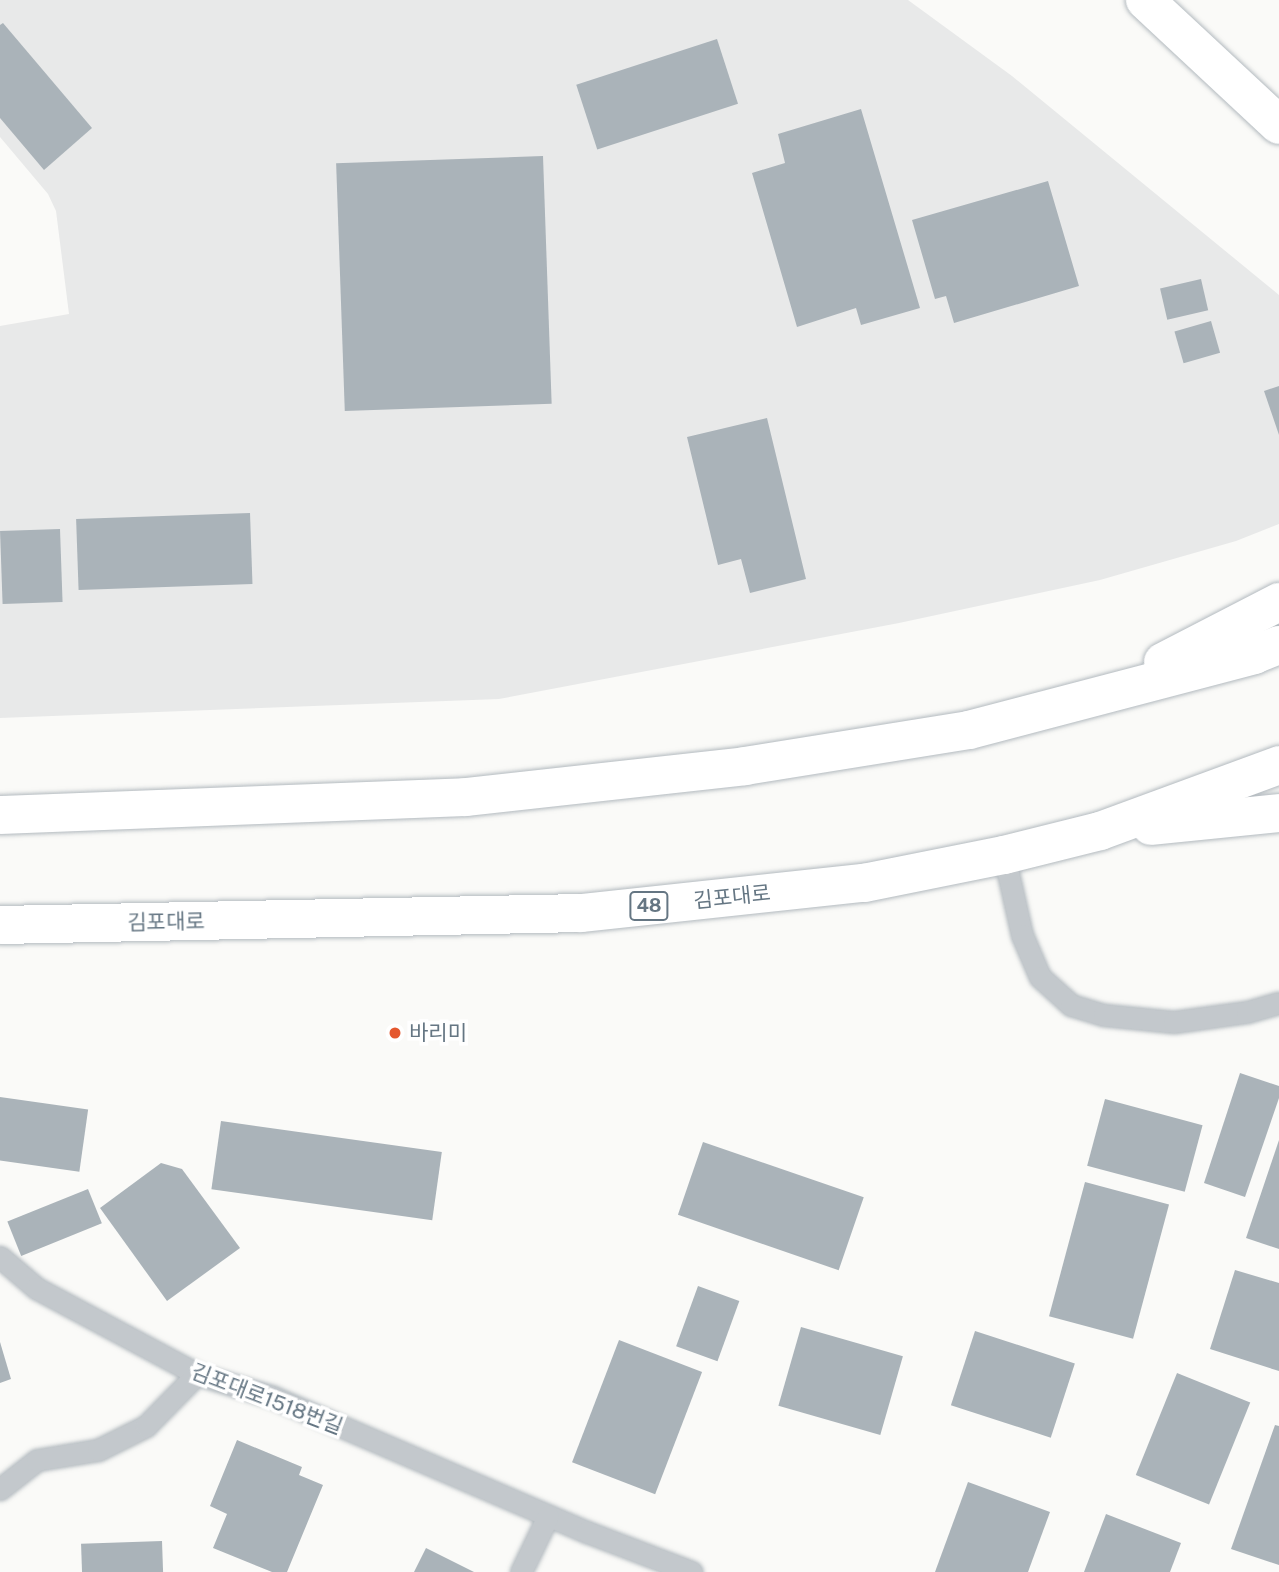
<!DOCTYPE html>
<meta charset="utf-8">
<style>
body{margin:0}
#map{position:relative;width:1279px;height:1572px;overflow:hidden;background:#fafaf8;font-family:"Public Sans","Noto Sans KR",sans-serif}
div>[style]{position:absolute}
.built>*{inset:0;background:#e8e9e9}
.building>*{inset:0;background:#aab3b9;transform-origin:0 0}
.roads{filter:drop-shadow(0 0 2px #b3babf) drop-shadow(0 0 2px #b3babf)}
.lane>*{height:21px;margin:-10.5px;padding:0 10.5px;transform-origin:10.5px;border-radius:10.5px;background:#c3c8cc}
.secondary>*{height:38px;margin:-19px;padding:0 19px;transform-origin:19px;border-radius:19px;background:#fff}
.primary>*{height:38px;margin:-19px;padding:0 19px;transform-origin:19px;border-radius:19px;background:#fff}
.dots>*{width:19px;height:19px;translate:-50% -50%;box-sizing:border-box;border:4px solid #fff;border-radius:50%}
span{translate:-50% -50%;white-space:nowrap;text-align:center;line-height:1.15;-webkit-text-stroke:7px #fff;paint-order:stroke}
.shield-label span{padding:2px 5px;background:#fff;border:2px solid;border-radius:5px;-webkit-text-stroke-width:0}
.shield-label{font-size:19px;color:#657683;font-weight:700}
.street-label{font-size:21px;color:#657683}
.poi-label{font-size:21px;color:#657683}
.left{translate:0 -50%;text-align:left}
</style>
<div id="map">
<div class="built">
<div style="clip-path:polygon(0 0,908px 0,1012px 76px,1279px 295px,1279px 524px,1236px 541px,1100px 580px,899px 623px,499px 699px,0 718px,0 326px,69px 314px,56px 211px,48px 194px,0 137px)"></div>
</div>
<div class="building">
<div style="clip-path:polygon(3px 23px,92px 128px,44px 170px,0 118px,0 25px)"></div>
<div style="left:717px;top:39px;width:68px;height:148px;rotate:72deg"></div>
<div style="clip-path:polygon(861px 109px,920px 308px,861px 325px,856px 308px,797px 327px,752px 173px,785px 163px,778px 134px)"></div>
<div style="left:543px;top:156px;width:248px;height:207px;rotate:88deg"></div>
<div style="clip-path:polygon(1048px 181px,1079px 286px,954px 323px,946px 296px,935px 299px,912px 220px)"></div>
<div style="left:1201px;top:279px;width:32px;height:42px;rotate:77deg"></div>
<div style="left:1211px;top:321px;width:33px;height:38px;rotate:74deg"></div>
<div style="clip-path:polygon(1279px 386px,1279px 435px,1264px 391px)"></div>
<div style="clip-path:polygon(767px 418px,806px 579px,750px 593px,741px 559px,718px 565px,687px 437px)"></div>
<div style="left:250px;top:513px;width:71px;height:174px;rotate:88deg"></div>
<div style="left:60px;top:529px;width:73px;height:60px;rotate:88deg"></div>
<div style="clip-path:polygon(1240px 1073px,1279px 1086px,1279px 1098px,1245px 1197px,1204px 1183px)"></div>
<div style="left:0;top:1097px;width:89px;height:63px;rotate:8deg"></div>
<div style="left:1105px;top:1099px;width:101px;height:69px;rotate:15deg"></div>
<div style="left:221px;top:1121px;width:223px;height:69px;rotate:8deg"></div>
<div style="clip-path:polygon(1279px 1140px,1279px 1249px,1246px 1238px)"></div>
<div style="left:703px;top:1142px;width:170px;height:77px;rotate:19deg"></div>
<div style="clip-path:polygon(161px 1163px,182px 1169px,240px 1248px,167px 1301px,100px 1208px)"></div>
<div style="left:1085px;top:1182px;width:87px;height:139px;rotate:15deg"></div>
<div style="left:88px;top:1189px;width:37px;height:87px;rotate:68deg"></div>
<div style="clip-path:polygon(1235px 1270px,1279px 1283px,1279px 1371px,1210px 1349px)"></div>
<div style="left:698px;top:1286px;width:44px;height:64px;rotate:20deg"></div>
<div style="left:801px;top:1327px;width:106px;height:82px;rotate:16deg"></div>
<div style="left:975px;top:1331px;width:105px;height:78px;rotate:18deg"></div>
<div style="left:619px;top:1340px;width:89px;height:131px;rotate:21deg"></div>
<div style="clip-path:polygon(0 1342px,11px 1379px,0 1383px)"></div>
<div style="left:1177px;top:1373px;width:79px;height:110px;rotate:22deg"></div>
<div style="clip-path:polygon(1275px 1425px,1279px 1426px,1279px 1565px,1231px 1549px)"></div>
<div style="clip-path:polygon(237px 1440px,302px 1467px,299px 1475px,323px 1485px,287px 1572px,272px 1572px,213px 1548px,227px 1514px,210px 1506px)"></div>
<div style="clip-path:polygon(968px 1482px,1050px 1512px,1028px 1572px,935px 1572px)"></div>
<div style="clip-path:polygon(1106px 1514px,1181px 1543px,1170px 1572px,1084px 1572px)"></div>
<div style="left:162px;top:1541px;width:31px;height:81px;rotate:88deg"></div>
<div style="clip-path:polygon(426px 1548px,474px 1572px,414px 1572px)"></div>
</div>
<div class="roads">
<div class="lane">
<div style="left:1004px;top:855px;width:82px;rotate:77.3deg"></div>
<div style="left:1022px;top:935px;width:46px;rotate:66.8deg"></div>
<div style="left:1040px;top:977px;width:42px;rotate:42.1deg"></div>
<div style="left:1071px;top:1005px;width:34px;rotate:17deg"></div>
<div style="left:1104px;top:1015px;width:70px;rotate:5.7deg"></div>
<div style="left:1174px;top:1022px;width:74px;rotate:-7.8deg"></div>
<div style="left:1247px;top:1012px;width:33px;rotate:-16deg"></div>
<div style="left:0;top:1257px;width:48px;rotate:40.7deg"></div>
<div style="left:36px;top:1288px;width:183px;rotate:28.1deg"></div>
<div style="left:197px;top:1374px;width:79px;rotate:16.8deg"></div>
<div style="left:273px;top:1397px;width:342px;rotate:23.3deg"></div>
<div style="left:587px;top:1532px;width:112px;rotate:20.9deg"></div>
<div style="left:0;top:1489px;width:47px;rotate:-38.1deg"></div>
<div style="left:37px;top:1460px;width:62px;rotate:-9.3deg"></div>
<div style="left:98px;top:1450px;width:54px;rotate:-26.6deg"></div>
<div style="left:146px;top:1426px;width:73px;rotate:-45.6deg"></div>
<div style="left:521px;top:1572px;width:62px;rotate:-64.3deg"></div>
</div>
<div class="secondary">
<div style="left:1145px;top:0;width:183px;rotate:43deg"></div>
</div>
<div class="primary">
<div style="left:1163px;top:662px;width:131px;rotate:-27.3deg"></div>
<div style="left:0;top:815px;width:466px;rotate:-2.2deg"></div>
<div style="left:466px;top:797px;width:281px;rotate:-6.3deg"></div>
<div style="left:745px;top:766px;width:227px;rotate:-9.1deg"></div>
<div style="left:969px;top:730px;width:295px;rotate:-14.7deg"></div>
<div style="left:1254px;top:655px;width:27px;rotate:-22deg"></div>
<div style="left:1151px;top:826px;width:129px;rotate:-5.8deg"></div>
<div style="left:0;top:925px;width:581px;rotate:-1.18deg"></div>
<div style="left:581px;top:913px;width:285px;rotate:-6.1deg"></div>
<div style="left:864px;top:883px;width:143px;rotate:-11.3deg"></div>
<div style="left:1004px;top:855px;width:99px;rotate:-14deg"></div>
<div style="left:1100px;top:831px;width:191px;rotate:-20.2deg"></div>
</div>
</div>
<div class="dots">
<div style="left:395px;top:1033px;background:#e4572e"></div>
</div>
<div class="shield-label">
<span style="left:649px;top:906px">48</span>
</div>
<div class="street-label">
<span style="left:732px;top:897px;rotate:-6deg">김포대로</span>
<span style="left:166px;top:922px;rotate:-1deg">김포대로</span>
<span style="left:267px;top:1399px;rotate:21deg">김포대로1518번길</span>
</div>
<div class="poi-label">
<span class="left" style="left:409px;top:1033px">바리미</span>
</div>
</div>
